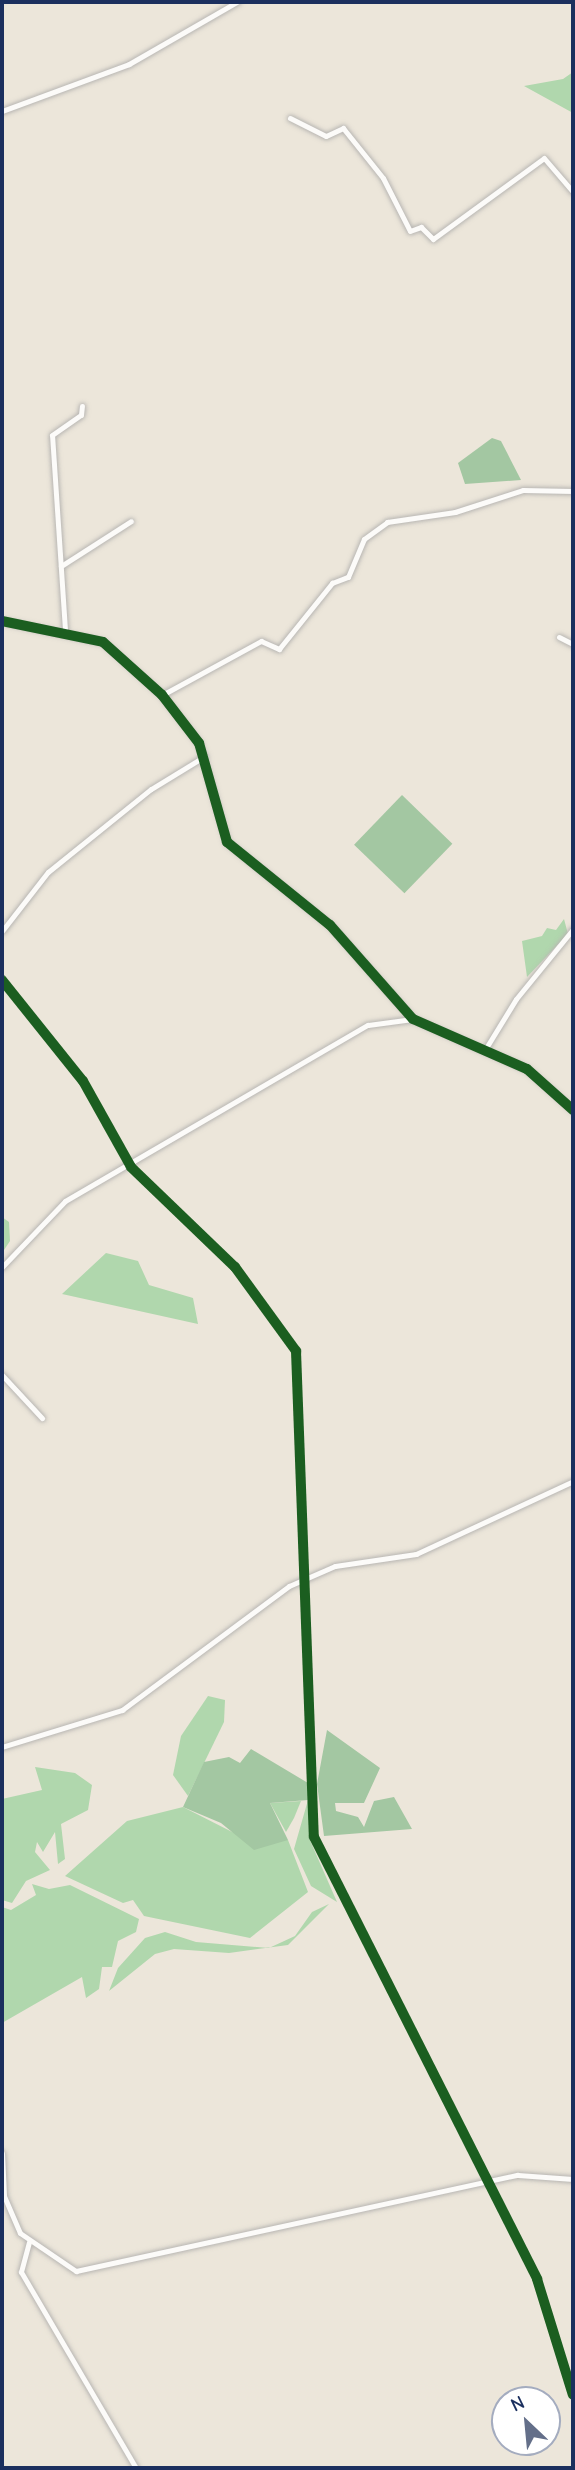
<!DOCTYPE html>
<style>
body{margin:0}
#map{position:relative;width:575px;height:2470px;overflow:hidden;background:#ece6da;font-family:"Comic Neue",sans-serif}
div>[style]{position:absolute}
.green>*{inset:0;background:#b0d7ad}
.forest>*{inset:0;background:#a3c7a2;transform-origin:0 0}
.roads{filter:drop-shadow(0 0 2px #b8b6b3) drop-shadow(0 0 2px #b8b6b3)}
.minor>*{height:5px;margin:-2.5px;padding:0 2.5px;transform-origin:2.5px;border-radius:2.5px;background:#fcfbf9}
.cycleway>*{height:10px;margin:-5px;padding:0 5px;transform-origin:5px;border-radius:5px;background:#1b5e20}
span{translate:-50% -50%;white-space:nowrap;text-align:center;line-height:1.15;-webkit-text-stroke:5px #fff;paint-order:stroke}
.frame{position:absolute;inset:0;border:4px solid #1b2f5e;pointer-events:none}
.north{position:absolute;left:491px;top:2386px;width:70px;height:70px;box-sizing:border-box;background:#fff;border:2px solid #a4acbf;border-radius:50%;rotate:334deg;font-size:19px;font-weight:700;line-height:28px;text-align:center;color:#1b2f5e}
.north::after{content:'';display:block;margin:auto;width:24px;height:32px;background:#646f89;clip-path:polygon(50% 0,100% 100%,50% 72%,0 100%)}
</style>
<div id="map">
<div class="green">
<div style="clip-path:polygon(573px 72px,573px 113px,524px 86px,563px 79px)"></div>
<div style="clip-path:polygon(564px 919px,568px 934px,527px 977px,522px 941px,542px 936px,547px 928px,556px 930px)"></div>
<div style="clip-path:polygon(2px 1217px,9px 1222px,10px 1241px,2px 1253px)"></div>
<div style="clip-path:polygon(106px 1253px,138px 1261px,149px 1285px,193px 1298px,198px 1324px,62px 1294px)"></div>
<div style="clip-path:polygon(208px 1696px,225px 1700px,224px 1722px,188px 1796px,173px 1775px,181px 1736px)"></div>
<div style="clip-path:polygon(35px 1767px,75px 1773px,92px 1785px,88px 1810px,61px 1824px,65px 1859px,58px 1864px,55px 1832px,43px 1852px,37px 1842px,35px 1852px,50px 1870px,26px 1881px,12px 1903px,2px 1900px,2px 1799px,42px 1790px)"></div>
<div style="clip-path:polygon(308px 1800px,309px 1838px,337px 1902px,311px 1886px,294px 1849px)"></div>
<div style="clip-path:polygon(301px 1801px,294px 1818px,286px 1832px,270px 1803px)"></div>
<div style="clip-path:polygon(183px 1807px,246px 1839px,288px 1840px,308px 1892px,250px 1938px,144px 1916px,133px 1900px,123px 1903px,65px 1876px,127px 1821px)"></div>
<div style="clip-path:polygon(32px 1884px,49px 1889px,70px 1885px,139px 1919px,136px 1932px,118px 1941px,112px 1967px,102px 1967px,99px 1989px,86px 1998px,82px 1977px,2px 2023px,2px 1907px,11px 1910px,36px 1895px)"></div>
<div style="clip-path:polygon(329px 1904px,288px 1945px,229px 1953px,174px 1949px,155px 1954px,109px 1991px,118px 1968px,145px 1938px,165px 1932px,196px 1942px,269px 1948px,295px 1936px,312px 1912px)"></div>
</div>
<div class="forest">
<div style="clip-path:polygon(492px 438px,501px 441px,521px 480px,465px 484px,458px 463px)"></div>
<div style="left:402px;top:795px;width:70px;height:69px;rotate:44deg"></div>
<div style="clip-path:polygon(327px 1730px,380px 1768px,364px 1803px,335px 1803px,336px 1811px,358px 1817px,364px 1827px,374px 1801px,394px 1797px,412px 1829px,324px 1836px,317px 1784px)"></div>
<div style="clip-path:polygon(251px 1749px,308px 1783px,308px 1800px,270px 1803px,288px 1840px,254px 1850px,221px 1823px,183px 1807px,204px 1762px,229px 1757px,240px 1763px)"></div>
</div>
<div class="roads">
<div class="minor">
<div style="left:2px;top:111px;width:135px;rotate:-20.3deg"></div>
<div style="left:129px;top:64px;width:125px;rotate:-29.9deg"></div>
<div style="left:290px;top:118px;width:40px;rotate:26.6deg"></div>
<div style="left:326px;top:136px;width:19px;rotate:-25deg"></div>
<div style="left:343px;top:128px;width:64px;rotate:51.3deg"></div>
<div style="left:383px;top:178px;width:59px;rotate:63deg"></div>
<div style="left:410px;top:231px;width:12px;rotate:-20deg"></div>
<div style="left:421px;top:227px;width:17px;rotate:45deg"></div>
<div style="left:433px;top:239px;width:137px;rotate:-36.1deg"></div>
<div style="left:544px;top:158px;width:45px;rotate:49.5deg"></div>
<div style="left:61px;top:566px;width:83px;rotate:-32.7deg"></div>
<div style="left:2px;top:621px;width:103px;rotate:11.7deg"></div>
<div style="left:103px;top:642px;width:79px;rotate:41.9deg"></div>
<div style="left:162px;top:695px;width:61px;rotate:52.4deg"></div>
<div style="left:199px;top:743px;width:103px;rotate:74.2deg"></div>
<div style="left:227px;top:842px;width:132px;rotate:38.9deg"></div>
<div style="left:330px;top:925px;width:125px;rotate:48.6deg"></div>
<div style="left:413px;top:1019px;width:124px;rotate:23.7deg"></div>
<div style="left:527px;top:1069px;width:62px;rotate:41.7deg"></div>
<div style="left:65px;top:630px;width:195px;rotate:-93.8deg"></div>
<div style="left:52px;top:435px;width:35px;rotate:-35deg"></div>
<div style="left:81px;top:415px;width:9px;rotate:-84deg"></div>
<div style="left:559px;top:637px;width:16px;rotate:27deg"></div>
<div style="left:162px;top:695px;width:113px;rotate:-28.6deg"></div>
<div style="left:261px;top:641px;width:20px;rotate:24deg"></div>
<div style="left:279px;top:649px;width:85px;rotate:-51.2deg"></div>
<div style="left:332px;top:583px;width:17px;rotate:-21deg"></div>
<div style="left:348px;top:577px;width:41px;rotate:-67.2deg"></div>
<div style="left:364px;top:539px;width:29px;rotate:-36deg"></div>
<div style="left:387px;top:522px;width:69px;rotate:-8.4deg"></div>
<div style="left:455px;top:512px;width:71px;rotate:-17.9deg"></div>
<div style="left:523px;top:490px;width:50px;rotate:1.1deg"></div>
<div style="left:2px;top:931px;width:75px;rotate:-52.1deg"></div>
<div style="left:48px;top:872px;width:132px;rotate:-38.9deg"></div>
<div style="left:151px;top:789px;width:63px;rotate:-31.4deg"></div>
<div style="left:486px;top:1048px;width:57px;rotate:-58.5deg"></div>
<div style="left:516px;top:999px;width:90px;rotate:-50.8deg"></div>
<div style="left:2px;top:1267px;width:91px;rotate:-46.3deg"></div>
<div style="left:65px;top:1201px;width:350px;rotate:-30.2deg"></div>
<div style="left:368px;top:1025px;width:45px;rotate:-7.6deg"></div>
<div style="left:2px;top:1375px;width:59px;rotate:47.1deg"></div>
<div style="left:2px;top:1747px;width:126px;rotate:-17.1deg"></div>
<div style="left:122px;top:1710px;width:208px;rotate:-36.6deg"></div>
<div style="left:289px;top:1586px;width:50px;rotate:-23.5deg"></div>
<div style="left:335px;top:1566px;width:82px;rotate:-8.4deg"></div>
<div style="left:416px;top:1554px;width:173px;rotate:-24.9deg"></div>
<div style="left:2px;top:2153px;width:43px;rotate:87.3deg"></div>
<div style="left:4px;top:2196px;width:40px;rotate:66.6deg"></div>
<div style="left:20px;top:2233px;width:68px;rotate:34.2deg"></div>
<div style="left:76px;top:2271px;width:452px;rotate:-12.3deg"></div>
<div style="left:518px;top:2175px;width:55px;rotate:4.2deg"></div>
<div style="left:29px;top:2242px;width:31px;rotate:105deg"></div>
<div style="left:21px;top:2272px;width:227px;rotate:59.6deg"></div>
</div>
</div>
<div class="cycleway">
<div style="left:2px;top:621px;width:103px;rotate:11.7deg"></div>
<div style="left:103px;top:642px;width:79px;rotate:41.9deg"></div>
<div style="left:162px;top:695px;width:61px;rotate:52.4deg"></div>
<div style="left:199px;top:743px;width:103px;rotate:74.2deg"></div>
<div style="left:227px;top:842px;width:132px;rotate:38.9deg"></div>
<div style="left:330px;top:925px;width:125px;rotate:48.6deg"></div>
<div style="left:413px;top:1019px;width:124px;rotate:23.7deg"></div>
<div style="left:527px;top:1069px;width:62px;rotate:41.7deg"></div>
<div style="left:2px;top:980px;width:129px;rotate:51.3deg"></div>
<div style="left:83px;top:1081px;width:98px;rotate:60.8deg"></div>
<div style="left:131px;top:1167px;width:144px;rotate:43.9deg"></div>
<div style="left:235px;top:1267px;width:104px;rotate:54deg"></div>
<div style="left:296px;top:1351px;width:486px;rotate:87.9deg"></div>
<div style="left:314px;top:1837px;width:495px;rotate:63.2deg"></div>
<div style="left:537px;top:2279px;width:121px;rotate:72.8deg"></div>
</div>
<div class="frame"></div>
<div class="north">N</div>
</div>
